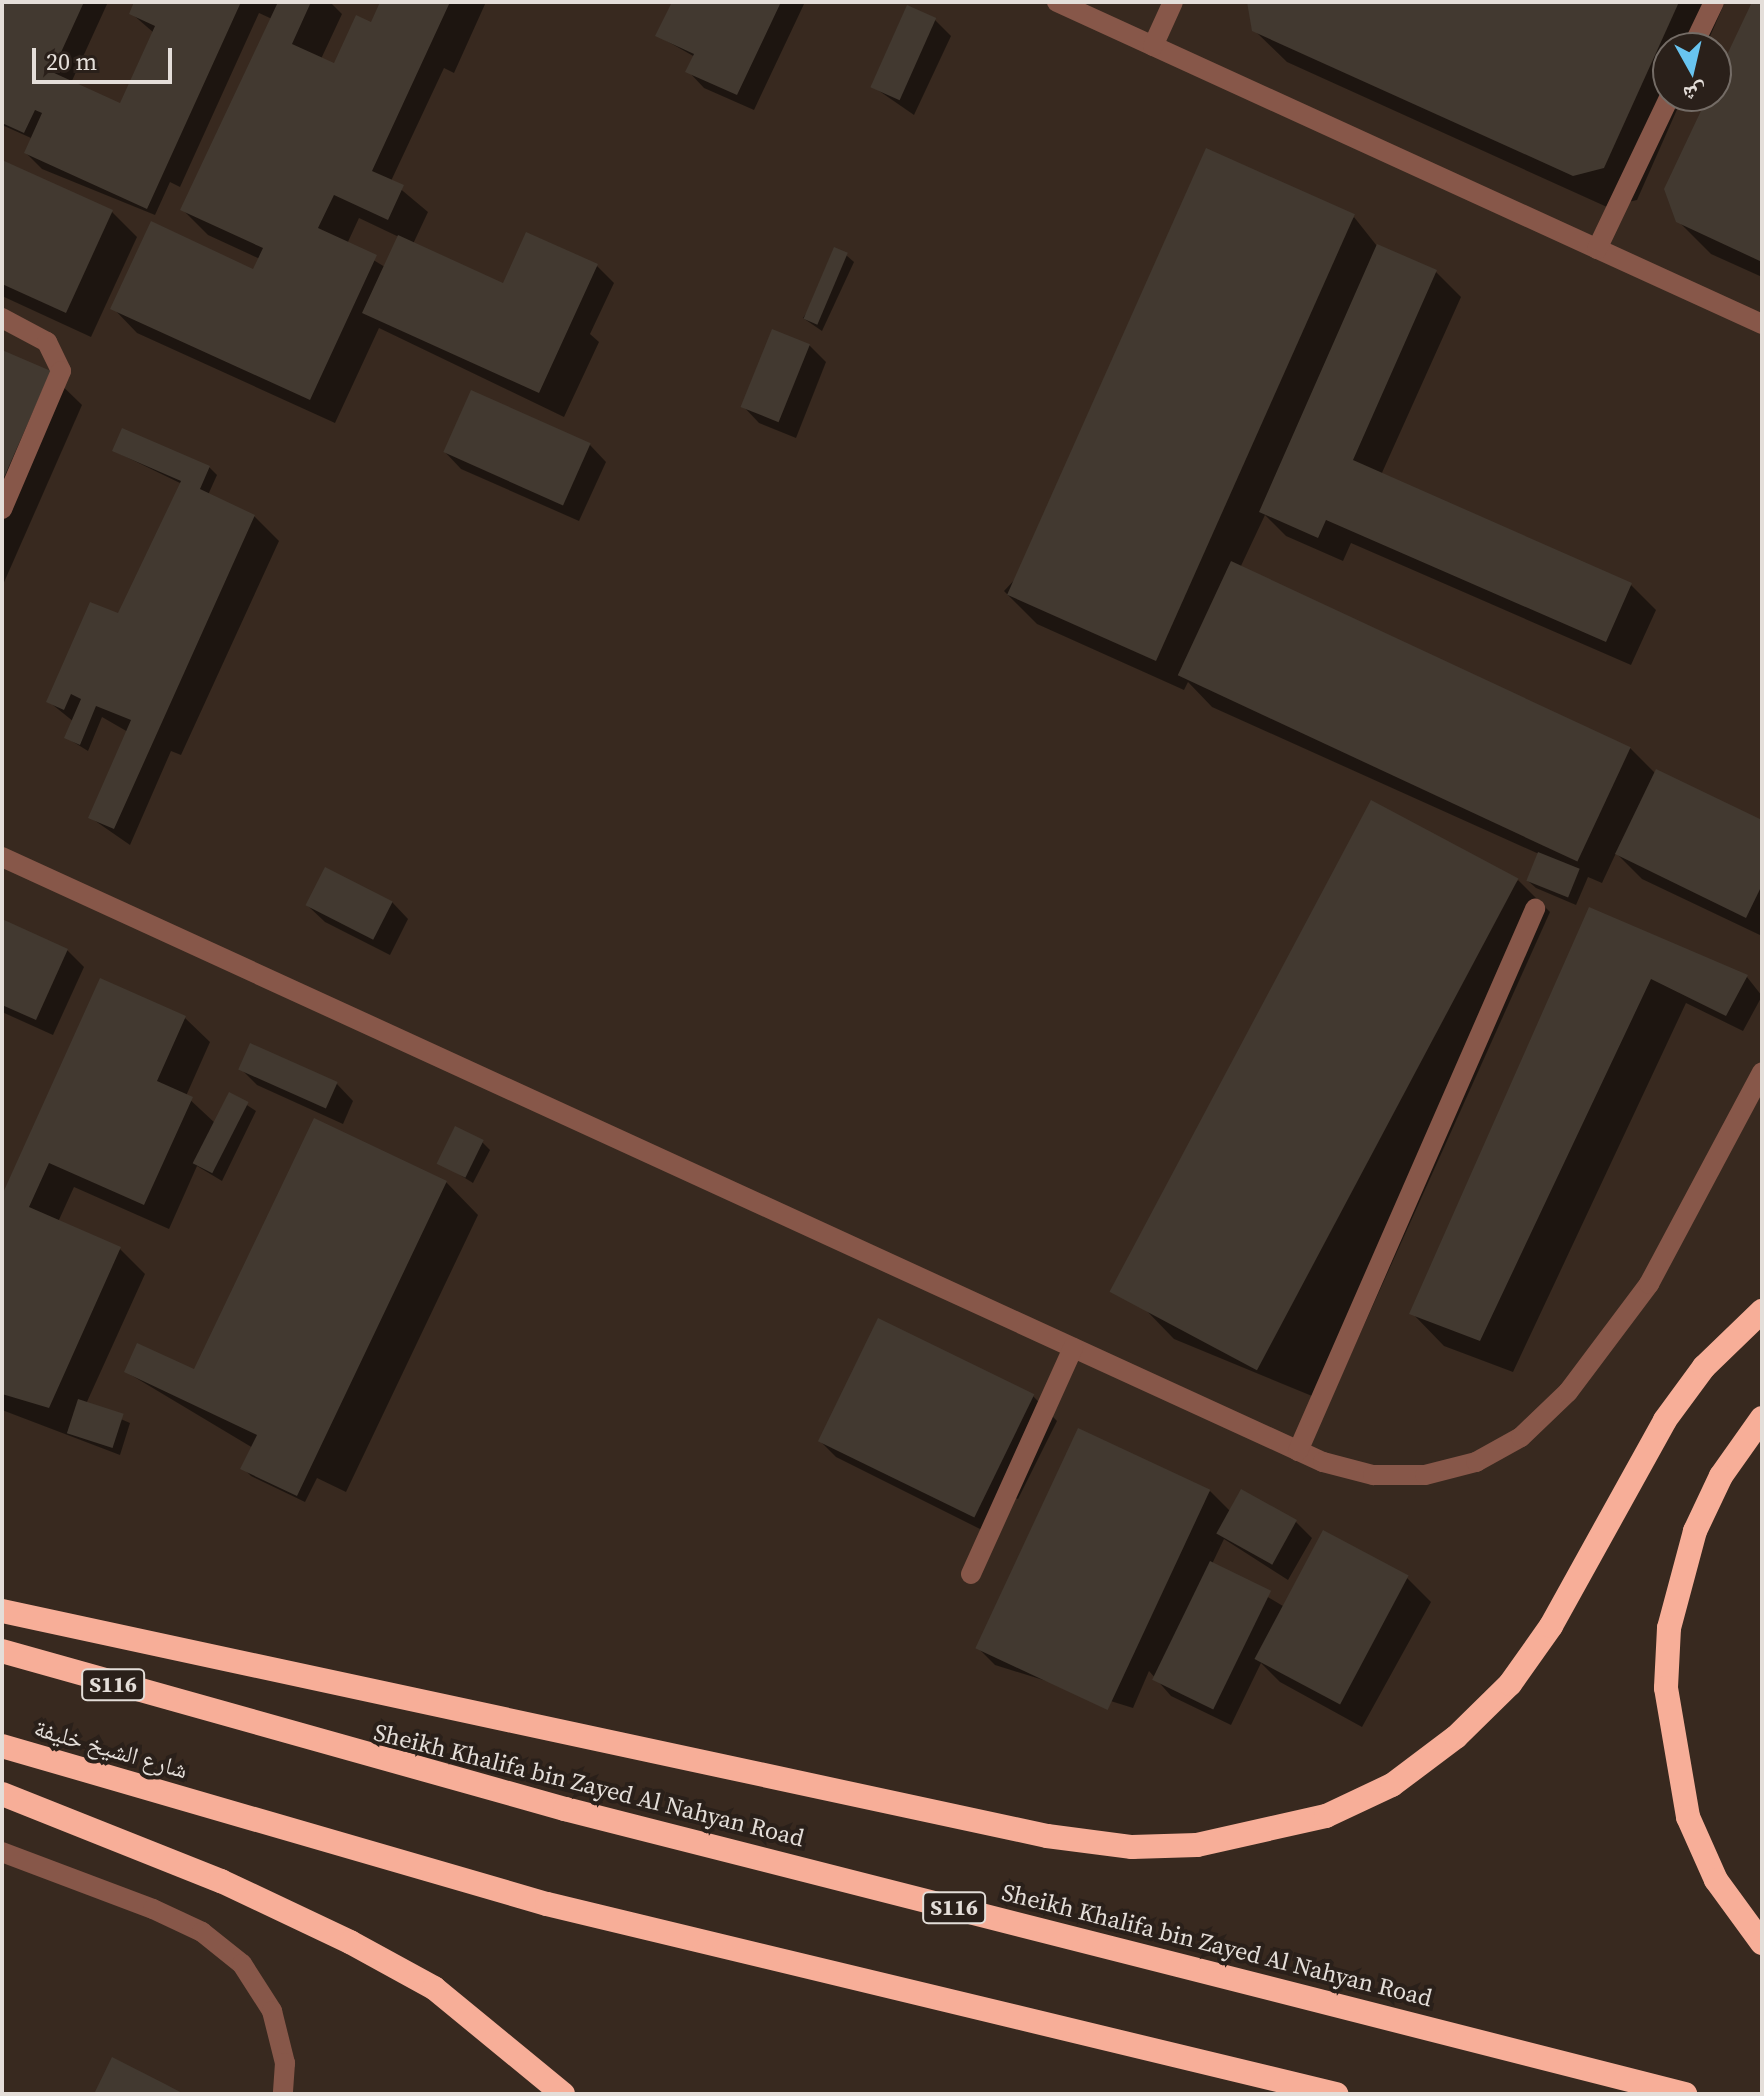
<!DOCTYPE html>
<meta charset="utf-8">
<style>
body{margin:0}
#map{position:relative;width:1764px;height:2096px;overflow:hidden;background:#2a201a;font-family:"Source Serif 4","Noto Naskh Arabic",serif}
div>[style]{position:absolute}
.built>*{inset:0;background:#38291f}
.shadow>*{inset:0;background:#0007}
.building>*{inset:0;background:#423930;transform-origin:0 0}
.minor>*{height:20px;margin:-10px;padding:0 10px;transform-origin:10px;border-radius:10px;background:#875749}
.highway>*{height:24px;margin:-12px;padding:0 12px;transform-origin:12px;border-radius:12px;background:#f7ae98}
span{translate:-50% -50%;white-space:nowrap;text-align:center;line-height:1.15;-webkit-text-stroke:8px #2a201a;paint-order:stroke}
.shield-label span{padding:2px 6px;background:#2a201a;border:2px solid;border-radius:6px;-webkit-text-stroke-width:0}
.shield-label{font-size:22px;color:#e4ded9;font-weight:700}
.street-label{font-size:24px;color:#e4ded9}
.frame{position:absolute;inset:0;border:4px solid #e4ded9;pointer-events:none}
.north{position:absolute;left:1652px;top:32px;width:80px;height:80px;box-sizing:border-box;background:#2a201a;border:2px solid #746c66;border-radius:50%;rotate:172deg;font-size:22px;font-weight:700;line-height:32px;text-align:center;color:#e4ded9}
.north::after{content:'';display:block;margin:auto;width:28px;height:36px;background:#68c4f0;clip-path:polygon(50% 0,100% 100%,50% 72%,0 100%)}
.scale{position:absolute;left:32px;top:48px;width:140px;height:36px;box-sizing:border-box;border:4px solid #e4ded9;border-top:0;padding-left:10px;font-size:24px;line-height:28px;white-space:nowrap;color:#e4ded9;-webkit-text-stroke:6px #2a201a;paint-order:stroke}
</style>
<div id="map">
<div class="built">
<div style="clip-path:polygon(evenodd,2px 2px,1762px 2px,1762px 2094px,2px 2094px,2px 2px,1668px 48px,1716px 48px,1716px 96px,1668px 96px,1668px 48px)"></div>
</div>
<div class="shadow">
<div style="clip-path:polygon(evenodd,2px 2px,108px 2px,71px 83px,121px 105px,154px 33px,131px 13px,136px 2px,330px 2px,342px 14px,321px 59px,335px 66px,379px 28px,382px 2px,486px 2px,454px 73px,444px 68px,391px 181px,428px 212px,413px 244px,504px 286px,527px 235px,597px 266px,614px 283px,590px 334px,599px 342px,564px 417px,379px 328px,335px 423px,137px 333px,113px 308px,254px 272px,260px 259px,208px 235px,183px 210px,272px 19px,259px 13px,180px 187px,170px 182px,155px 215px,42px 169px,26px 153px,31px 138px,2px 125px,2px 2px,359px 218px,399px 237px,385px 267px,347px 244px,359px 218px)"></div>
<div style="clip-path:polygon(675px 2px,805px 2px,754px 110px,704px 88px,688px 71px,695px 57px,658px 36px)"></div>
<div style="clip-path:polygon(1249px 2px,1725px 2px,1705px 48px,1668px 48px,1668px 96px,1683px 96px,1637px 200px,1607px 207px,1287px 62px,1254px 30px)"></div>
<div style="clip-path:polygon(1754px 2px,1762px 2px,1762px 277px,1711px 254px,1678px 221px,1710px 96px)"></div>
<div style="clip-path:polygon(935px 20px,951px 36px,914px 115px,872px 86px)"></div>
<div style="clip-path:polygon(2px 162px,112px 212px,137px 237px,91px 337px,2px 296px)"></div>
<div style="clip-path:polygon(1354px 217px,1377px 246px,1436px 272px,1461px 297px,1381px 475px,1631px 585px,1656px 610px,1631px 665px,1351px 543px,1343px 561px,1286px 536px,1265px 515px,1240px 568px,1630px 748px,1656px 774px,1762px 822px,1762px 936px,1642px 879px,1616px 853px,1602px 883px,1588px 877px,1576px 905px,1536px 888px,1528px 881px,1539px 854px,1212px 707px,1188px 682px,1184px 690px,1037px 624px,1004px 591px)"></div>
<div style="clip-path:polygon(846px 255px,854px 262px,822px 331px,803px 318px)"></div>
<div style="clip-path:polygon(809px 345px,826px 362px,796px 438px,759px 423px,743px 406px)"></div>
<div style="clip-path:polygon(2px 352px,49px 373px,82px 405px,2px 587px)"></div>
<div style="clip-path:polygon(590px 445px,606px 462px,579px 521px,461px 469px,445px 452px)"></div>
<div style="clip-path:polygon(114px 451px,209px 467px,217px 475px,208px 495px,254px 516px,279px 541px,181px 755px,171px 751px,130px 845px,91px 818px,128px 732px,102px 717px,88px 751px,67px 738px,74px 722px,48px 701px,120px 618px,182px 484px)"></div>
<div style="clip-path:polygon(1518px 880px,1550px 912px,1329px 1403px,1174px 1339px,1142px 1306px)"></div>
<div style="clip-path:polygon(392px 902px,408px 919px,390px 955px,325px 922px,308px 906px)"></div>
<div style="clip-path:polygon(1590px 909px,1747px 977px,1762px 996px,1743px 1031px,1686px 1003px,1513px 1372px,1444px 1346px,1412px 1313px)"></div>
<div style="clip-path:polygon(2px 921px,67px 950px,84px 967px,53px 1035px,2px 1012px)"></div>
<div style="clip-path:polygon(185px 1018px,210px 1042px,186px 1096px,215px 1123px,230px 1094px,256px 1111px,222px 1181px,197px 1166px,169px 1229px,74px 1187px,58px 1222px,120px 1249px,145px 1274px,86px 1404px,130px 1423px,120px 1455px,2px 1410px,2px 1200px)"></div>
<div style="clip-path:polygon(241px 1069px,337px 1084px,353px 1101px,343px 1124px,257px 1085px)"></div>
<div style="clip-path:polygon(482px 1142px,490px 1150px,473px 1183px,439px 1162px)"></div>
<div style="clip-path:polygon(446px 1182px,478px 1215px,346px 1492px,317px 1478px,305px 1502px,251px 1476px,243px 1468px,253px 1448px,126px 1372px,195px 1372px)"></div>
<div style="clip-path:polygon(1033px 1396px,1057px 1421px,1018px 1499px,1009px 1495px,990px 1534px,836px 1457px,819px 1440px)"></div>
<div style="clip-path:polygon(1210px 1491px,1231px 1512px,1296px 1522px,1312px 1538px,1288px 1580px,1224px 1539px,1212px 1564px,1283px 1606px,1406px 1577px,1431px 1602px,1362px 1727px,1280px 1682px,1261px 1663px,1231px 1725px,1171px 1696px,1149px 1671px,1133px 1708px,995px 1665px,978px 1648px)"></div>
</div>
<div class="building">
<div style="clip-path:polygon(2px 2px,84px 2px,52px 72px,120px 103px,155px 26px,129px 14px,134px 2px,241px 2px,147px 209px,24px 153px,42px 113px,35px 110px,24px 133px,2px 123px)"></div>
<div style="clip-path:polygon(278px 2px,311px 2px,292px 44px,334px 63px,356px 15px,371px 22px,380px 2px,450px 2px,372px 171px,404px 185px,388px 220px,334px 195px,318px 228px,377px 255px,310px 400px,110px 309px,151px 221px,253px 269px,263px 248px,180px 210px)"></div>
<div style="clip-path:polygon(672px 2px,781px 2px,737px 95px,685px 72px,694px 54px,655px 36px)"></div>
<div style="clip-path:polygon(1247px 2px,1679px 2px,1604px 168px,1573px 176px,1252px 31px)"></div>
<div style="clip-path:polygon(1752px 2px,1762px 2px,1762px 262px,1676px 222px,1664px 189px,1708px 96px,1716px 96px,1716px 78px)"></div>
<div style="left:907px;top:5px;width:32px;height:90px;rotate:24deg"></div>
<div style="left:1206px;top:148px;width:163px;height:489px;rotate:24deg"></div>
<div style="clip-path:polygon(2px 160px,113px 210px,66px 313px,2px 284px)"></div>
<div style="clip-path:polygon(526px 232px,598px 264px,539px 393px,362px 313px,398px 235px,503px 283px)"></div>
<div style="clip-path:polygon(1377px 244px,1437px 270px,1353px 460px,1632px 583px,1606px 642px,1326px 520px,1318px 538px,1259px 512px)"></div>
<div style="left:834px;top:247px;width:15px;height:78px;rotate:23deg"></div>
<div style="left:772px;top:329px;width:41px;height:84px;rotate:22deg"></div>
<div style="clip-path:polygon(2px 350px,51px 371px,2px 482px)"></div>
<div style="left:471px;top:390px;width:131px;height:68px;rotate:24deg"></div>
<div style="clip-path:polygon(122px 428px,210px 466px,200px 489px,255px 515px,114px 829px,88px 818px,131px 720px,96px 706px,80px 745px,64px 738px,81px 699px,71px 694px,64px 710px,46px 702px,90px 602px,118px 613px,181px 481px,112px 451px)"></div>
<div style="left:1231px;top:561px;width:441px;height:126px;rotate:25deg"></div>
<div style="clip-path:polygon(1656px 769px,1762px 820px,1762px 885px,1746px 918px,1615px 854px)"></div>
<div style="left:1371px;top:800px;width:167px;height:557px;rotate:28deg"></div>
<div style="left:1538px;top:852px;width:45px;height:31px;rotate:22deg"></div>
<div style="left:325px;top:867px;width:76px;height:43px;rotate:27deg"></div>
<div style="clip-path:polygon(1589px 907px,1748px 975px,1726px 1016px,1651px 979px,1480px 1341px,1409px 1314px)"></div>
<div style="clip-path:polygon(2px 919px,68px 949px,36px 1020px,2px 1005px)"></div>
<div style="clip-path:polygon(100px 978px,186px 1016px,157px 1081px,193px 1097px,144px 1205px,49px 1163px,29px 1207px,121px 1247px,49px 1408px,2px 1394px,2px 1195px)"></div>
<div style="left:250px;top:1043px;width:96px;height:29px;rotate:24deg"></div>
<div style="left:229px;top:1092px;width:22px;height:80px;rotate:27deg"></div>
<div style="clip-path:polygon(314px 1118px,447px 1181px,297px 1496px,240px 1469px,257px 1435px,124px 1372px,137px 1343px,194px 1369px)"></div>
<div style="left:455px;top:1126px;width:32px;height:42px;rotate:26deg"></div>
<div style="left:878px;top:1318px;width:174px;height:137px;rotate:26deg"></div>
<div style="left:78px;top:1399px;width:48px;height:36px;rotate:18deg"></div>
<div style="left:1078px;top:1428px;width:146px;height:243px;rotate:25deg"></div>
<div style="left:1241px;top:1489px;width:64px;height:51px;rotate:29deg"></div>
<div style="left:1323px;top:1530px;width:97px;height:146px;rotate:28deg"></div>
<div style="left:1210px;top:1561px;width:68px;height:132px;rotate:26deg"></div>
<div style="clip-path:polygon(112px 2057px,165px 2084px,184px 2094px,94px 2094px)"></div>
</div>
<div class="minor">
<div style="left:1057px;top:2px;width:775px;rotate:24.55deg"></div>
<div style="left:1153px;top:46px;width:48px;rotate:-65.6deg"></div>
<div style="left:1692px;top:48px;width:51px;rotate:-64.4deg"></div>
<div style="left:1597px;top:249px;width:170px;rotate:-64.5deg"></div>
<div style="left:2px;top:318px;width:51px;rotate:28.1deg"></div>
<div style="left:47px;top:342px;width:32px;rotate:64deg"></div>
<div style="left:61px;top:371px;width:150px;rotate:113.1deg"></div>
<div style="left:2px;top:857px;width:1453px;rotate:24.61deg"></div>
<div style="left:1323px;top:1462px;width:52px;rotate:14.6deg"></div>
<div style="left:1373px;top:1475px;width:52px"></div>
<div style="left:1425px;top:1475px;width:53px;rotate:-14.3deg"></div>
<div style="left:1476px;top:1462px;width:51px;rotate:-29.1deg"></div>
<div style="left:1521px;top:1437px;width:65px;rotate:-43.8deg"></div>
<div style="left:1568px;top:1392px;width:135px;rotate:-53.1deg"></div>
<div style="left:1649px;top:1284px;width:240px;rotate:-61.9deg"></div>
<div style="left:1298px;top:1451px;width:592px;rotate:-66.38deg"></div>
<div style="left:971px;top:1574px;width:248px;rotate:-65.7deg"></div>
<div style="left:2px;top:1852px;width:161px;rotate:20.7deg"></div>
<div style="left:153px;top:1909px;width:54px;rotate:25.1deg"></div>
<div style="left:202px;top:1932px;width:51px;rotate:38.7deg"></div>
<div style="left:242px;top:1964px;width:56px;rotate:57.4deg"></div>
<div style="left:272px;top:2011px;width:54px;rotate:76deg"></div>
<div style="left:285px;top:2063px;width:31px;rotate:94deg"></div>
</div>
<div class="highway">
<div style="left:1762px;top:1418px;width:71px;rotate:125.3deg"></div>
<div style="left:1721px;top:1476px;width:61px;rotate:115.3deg"></div>
<div style="left:1695px;top:1531px;width:100px;rotate:105deg"></div>
<div style="left:1669px;top:1628px;width:60px;rotate:92.9deg"></div>
<div style="left:1666px;top:1688px;width:131px;rotate:80.3deg"></div>
<div style="left:1688px;top:1817px;width:69px;rotate:66deg"></div>
<div style="left:1716px;top:1880px;width:78px;rotate:53.9deg"></div>
<div style="left:2px;top:1611px;width:1069px;rotate:12.15deg"></div>
<div style="left:1047px;top:1836px;width:86px;rotate:7.4deg"></div>
<div style="left:1132px;top:1847px;width:65px;rotate:-1.8deg"></div>
<div style="left:1197px;top:1845px;width:132px;rotate:-12.7deg"></div>
<div style="left:1326px;top:1816px;width:73px;rotate:-25.2deg"></div>
<div style="left:1392px;top:1785px;width:80px;rotate:-36.9deg"></div>
<div style="left:1456px;top:1737px;width:76px;rotate:-44.5deg"></div>
<div style="left:1510px;top:1684px;width:71px;rotate:-54.7deg"></div>
<div style="left:1551px;top:1626px;width:235px;rotate:-61deg"></div>
<div style="left:1665px;top:1420px;width:66px;rotate:-53.7deg"></div>
<div style="left:1704px;top:1367px;width:81px;rotate:-44deg"></div>
<div style="left:2px;top:1651px;width:585px;rotate:15.68deg"></div>
<div style="left:565px;top:1809px;width:1156px;rotate:14.28deg"></div>
<div style="left:2px;top:1746px;width:567px;rotate:16.17deg"></div>
<div style="left:547px;top:1904px;width:812px;rotate:13.54deg"></div>
<div style="left:2px;top:1794px;width:236px;rotate:21.7deg"></div>
<div style="left:221px;top:1881px;width:143px;rotate:25.3deg"></div>
<div style="left:350px;top:1942px;width:96px;rotate:28.7deg"></div>
<div style="left:434px;top:1988px;width:167px;rotate:39.4deg"></div>
</div>
<div class="shield-label">
<span style="left:113px;top:1685px">S116</span>
<span style="left:954px;top:1908px">S116</span>
</div>
<div class="street-label">
<span style="left:111px;top:1749px;rotate:16deg">شارع الشيخ خليفة</span>
<span style="left:589px;top:1785px;rotate:14deg">Sheikh Khalifa bin Zayed Al Nahyan Road</span>
<span style="left:1217px;top:1945px;rotate:14deg">Sheikh Khalifa bin Zayed Al Nahyan Road</span>
</div>
<div class="frame"></div>
<div class="north">ش</div>
<div class="scale">20 m</div>
</div>
